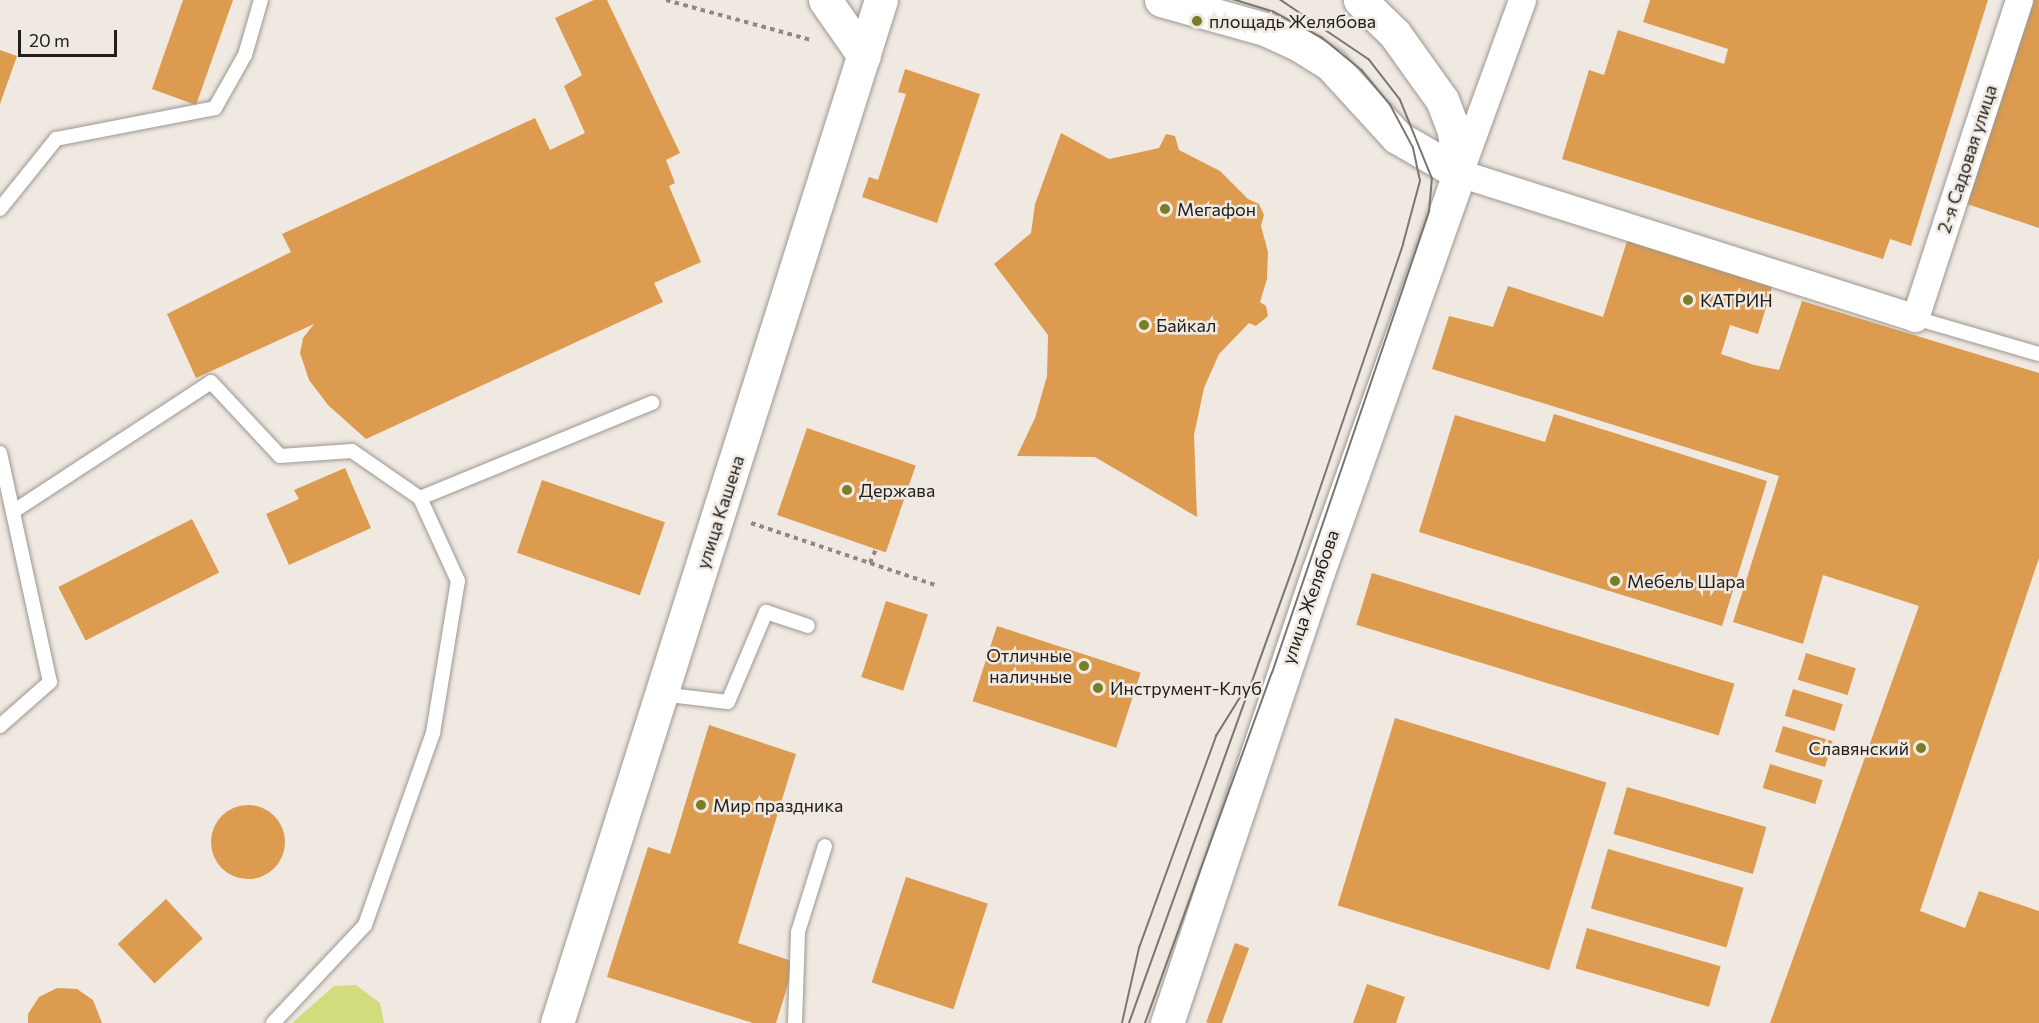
<!DOCTYPE html>
<meta charset="utf-8">
<style>
body{margin:0}
#map{position:relative;width:2039px;height:1023px;overflow:hidden;background:#f0e9e2;font-family:Commissioner,sans-serif}
div>[style]{position:absolute}
.green>*{inset:0;background:#d2dc7c}
.building>*{inset:0;background:#dc9b4e;transform-origin:0 0}
.round{border-radius:50%}
.path>*{height:4px;margin-top:-2px;transform-origin:0;background:repeating-linear-gradient(90deg,#8d8984 0 4.5px,transparent 0 9px)}
.roads{filter:drop-shadow(0 0 2px #9d9791) drop-shadow(0 0 2px #9d9791)}
.lane>*{height:14px;margin:-7px;padding:0 7px;transform-origin:7px;border-radius:7px;background:#fff}
.street>*{height:27px;margin:-13.5px;padding:0 13.5px;transform-origin:13.5px;border-radius:13.5px;background:#fff}
.secondary>*{height:33px;margin:-16.5px;padding:0 16.5px;transform-origin:16.5px;border-radius:16.5px;background:#fff}
.primary>*{height:33px;margin:-16.5px;padding:0 16.5px;transform-origin:16.5px;border-radius:16.5px;background:#fff}
.tram>*{height:1.5px;margin:-0.75px;padding:0 0.75px;transform-origin:0.75px;border-radius:0.75px;background:#7a7671}
.dots>*{width:16px;height:16px;translate:-50% -50%;box-sizing:border-box;border:3px solid #f0e9e2;border-radius:50%}
span{translate:-50% -50%;white-space:nowrap;text-align:center;line-height:1.15;-webkit-text-stroke:5px #f0e9e2;paint-order:stroke}
.poi-label{font-size:18px;color:#22201d}
.left{translate:0 -50%;text-align:left}
.right{translate:-100% -50%;text-align:right}
.street-label{font-size:18px;color:#22201d}
.scale{position:absolute;left:18px;top:30px;width:99px;height:27px;box-sizing:border-box;border:3px solid #22201d;border-top:0;padding-left:8px;font-size:18px;line-height:21px;white-space:nowrap;color:#22201d;-webkit-text-stroke:4px #f0e9e2;paint-order:stroke}
</style>
<div id="map">
<div class="green">
<div style="clip-path:polygon(356px 985px,380px 1003px,384px 1023px,292px 1023px,334px 986px)"></div>
</div>
<div class="building">
<div style="clip-path:polygon(183px 0,233px 0,196px 105px,152px 89px)"></div>
<div style="clip-path:polygon(594px 0,607px 0,680px 153px,666px 160px,675px 183px,669px 186px,701px 262px,654px 283px,663px 302px,366px 439px,328px 405px,309px 380px,300px 353px,303px 338px,314px 324px,196px 378px,167px 314px,291px 252px,282px 234px,535px 118px,550px 150px,585px 133px,564px 86px,582px 75px,555px 18px)"></div>
<div style="clip-path:polygon(1650px 0,1988px 0,1911px 246px,1890px 239px,1883px 259px,1562px 159px,1589px 70px,1604px 75px,1618px 30px,1724px 64px,1728px 49px,1643px 22px)"></div>
<div style="clip-path:polygon(2031px 0,2039px 0,2039px 228px,1964px 203px)"></div>
<div style="clip-path:polygon(0 50px,17px 56px,0 104px)"></div>
<div style="clip-path:polygon(905px 69px,980px 94px,937px 223px,862px 197px,869px 177px,878px 180px,906px 94px,898px 92px)"></div>
<div style="clip-path:polygon(1061px 133px,1109px 159px,1159px 148px,1166px 134px,1175px 136px,1179px 150px,1220px 171px,1248px 199px,1259px 204px,1264px 215px,1261px 226px,1268px 252px,1267px 279px,1260px 302px,1266px 306px,1268px 316px,1256px 326px,1249px 323px,1219px 354px,1204px 388px,1194px 435px,1197px 517px,1095px 457px,1017px 456px,1035px 418px,1047px 376px,1048px 335px,994px 264px,1031px 233px,1035px 204px)"></div>
<div style="clip-path:polygon(1628px 238px,1773px 284px,1758px 334px,1730px 325px,1721px 354px,1754px 365px,1779px 370px,1802px 301px,2039px 373px,2039px 558px,1920px 911px,1965px 928px,1979px 891px,2039px 911px,2039px 1023px,1770px 1023px,1919px 606px,1823px 575px,1803px 644px,1733px 622px,1779px 476px,1432px 369px,1449px 316px,1493px 327px,1508px 286px,1603px 317px)"></div>
<div style="clip-path:polygon(1554px 414px,1767px 481px,1722px 626px,1419px 532px,1455px 415px,1545px 442px)"></div>
<div style="left:807px;top:428px;width:115px;height:92px;rotate:19deg"></div>
<div style="clip-path:polygon(345px 468px,371px 528px,289px 565px,266px 514px,299px 499px,294px 490px)"></div>
<div style="left:542px;top:480px;width:130px;height:77px;rotate:19deg"></div>
<div style="left:192px;top:519px;width:60px;height:150px;rotate:63deg"></div>
<div style="left:1372px;top:573px;width:379px;height:54px;rotate:17deg"></div>
<div style="left:886px;top:601px;width:44px;height:80px;rotate:18deg"></div>
<div style="left:997px;top:626px;width:151px;height:79px;rotate:18deg"></div>
<div style="left:1806px;top:653px;width:52px;height:28px;rotate:17deg"></div>
<div style="left:1793px;top:689px;width:52px;height:28px;rotate:17deg"></div>
<div style="left:1395px;top:718px;width:221px;height:196px;rotate:17deg"></div>
<div style="clip-path:polygon(709px 725px,796px 754px,738px 943px,795px 962px,776px 1023px,753px 1023px,607px 977px,648px 847px,670px 854px)"></div>
<div style="left:1783px;top:726px;width:52px;height:27px;rotate:17deg"></div>
<div style="left:1770px;top:764px;width:55px;height:25px;rotate:17deg"></div>
<div style="left:1627px;top:787px;width:145px;height:49px;rotate:16deg"></div>
<div class="round" style="left:211px;top:805px;width:74px;height:74px"></div>
<div style="left:1608px;top:849px;width:141px;height:62px;rotate:16deg"></div>
<div style="left:906px;top:877px;width:86px;height:111px;rotate:18deg"></div>
<div style="left:166px;top:899px;width:54px;height:66px;rotate:47deg"></div>
<div style="left:1587px;top:928px;width:139px;height:42px;rotate:16deg"></div>
<div style="left:1235px;top:943px;width:15px;height:84px;rotate:20deg"></div>
<div style="clip-path:polygon(1367px 984px,1405px 997px,1396px 1023px,1353px 1023px)"></div>
<div style="clip-path:polygon(57px 988px,77px 989px,93px 1000px,102px 1023px,28px 1023px,28px 1014px,39px 997px)"></div>
</div>
<div class="path">
<div style="left:666px;top:0;width:150px;rotate:15.4deg"></div>
<div style="left:751px;top:523px;width:197px;rotate:18.6deg"></div>
<div style="left:870px;top:563px;width:15px;rotate:-67deg"></div>
</div>
<div class="roads">
<div class="lane">
<div style="left:0;top:209px;width:90px;rotate:-51.3deg"></div>
<div style="left:56px;top:139px;width:162px;rotate:-11deg"></div>
<div style="left:215px;top:108px;width:61px;rotate:-60.5deg"></div>
<div style="left:245px;top:55px;width:57px;rotate:-73.8deg"></div>
<div style="left:1915px;top:318px;width:129px;rotate:16.2deg"></div>
<div style="left:0;top:453px;width:234px;rotate:77.7deg"></div>
<div style="left:50px;top:682px;width:67px;rotate:138.7deg"></div>
<div style="left:14px;top:511px;width:235px;rotate:-33.2deg"></div>
<div style="left:211px;top:382px;width:101px;rotate:47deg"></div>
<div style="left:280px;top:456px;width:72px;rotate:-4deg"></div>
<div style="left:352px;top:451px;width:83px;rotate:34.7deg"></div>
<div style="left:420px;top:498px;width:251px;rotate:-22.3deg"></div>
<div style="left:661px;top:694px;width:67px;rotate:6.8deg"></div>
<div style="left:728px;top:702px;width:98px;rotate:-67.1deg"></div>
<div style="left:766px;top:612px;width:44px;rotate:18.4deg"></div>
<div style="left:273px;top:1023px;width:134px;rotate:-46.8deg"></div>
<div style="left:365px;top:925px;width:204px;rotate:-70.5deg"></div>
<div style="left:433px;top:733px;width:154px;rotate:-80.7deg"></div>
<div style="left:458px;top:581px;width:91px;rotate:-114.6deg"></div>
<div style="left:795px;top:1023px;width:91px;rotate:-88.1deg"></div>
<div style="left:798px;top:932px;width:90px;rotate:-72.6deg"></div>
</div>
<div class="street">
<div style="left:1522px;top:0;width:184px;rotate:110deg"></div>
<div style="left:1459px;top:173px;width:478px;rotate:17.6deg"></div>
<div style="left:1915px;top:318px;width:335px;rotate:-71.9deg"></div>
</div>
<div class="secondary">
<div style="left:1161px;top:0;width:108px;rotate:15.6deg"></div>
<div style="left:1265px;top:29px;width:40px;rotate:25deg"></div>
<div style="left:1301px;top:46px;width:36px;rotate:32deg"></div>
<div style="left:1331px;top:65px;width:98px;rotate:47.5deg"></div>
<div style="left:1397px;top:137px;width:72px;rotate:30.1deg"></div>
<div style="left:1167px;top:1023px;width:476px;rotate:-71.5deg"></div>
<div style="left:1318px;top:572px;width:423px;rotate:-70.5deg"></div>
<div style="left:1459px;top:173px;width:42px;rotate:-96.8deg"></div>
<div style="left:1454px;top:131px;width:33px;rotate:-111deg"></div>
<div style="left:1442px;top:100px;width:81px;rotate:-125.5deg"></div>
<div style="left:1395px;top:34px;width:49px;rotate:-135.8deg"></div>
</div>
<div class="primary">
<div style="left:825px;top:0;width:68px;rotate:55.1deg"></div>
<div style="left:557px;top:1023px;width:1073px;rotate:-72.43deg"></div>
</div>
</div>
<div class="tram">
<div style="left:1122px;top:1023px;width:77px;rotate:-77.2deg"></div>
<div style="left:1139px;top:948px;width:226px;rotate:-70deg"></div>
<div style="left:1216px;top:736px;width:53px;rotate:-58.1deg"></div>
<div style="left:1129px;top:1023px;width:487px;rotate:-70.2deg"></div>
<div style="left:1294px;top:565px;width:339px;rotate:-71.2deg"></div>
<div style="left:1403px;top:244px;width:65px;rotate:-74.9deg"></div>
<div style="left:1420px;top:181px;width:34px;rotate:-102deg"></div>
<div style="left:1413px;top:148px;width:49px;rotate:-118.1deg"></div>
<div style="left:1390px;top:105px;width:44px;rotate:-129.5deg"></div>
<div style="left:1362px;top:71px;width:52px;rotate:-140.5deg"></div>
<div style="left:1322px;top:38px;width:55px;rotate:-152deg"></div>
<div style="left:1273px;top:12px;width:41px;rotate:-162.9deg"></div>
<div style="left:1145px;top:1023px;width:372px;rotate:-70.1deg"></div>
<div style="left:1272px;top:673px;width:487px;rotate:-71.2deg"></div>
<div style="left:1429px;top:212px;width:33px;rotate:-85deg"></div>
<div style="left:1432px;top:179px;width:85px;rotate:-112.1deg"></div>
<div style="left:1400px;top:100px;width:51px;rotate:-127.8deg"></div>
<div style="left:1369px;top:60px;width:107px;rotate:-146deg"></div>
</div>
<div class="dots">
<div style="left:1197px;top:21px;background:#787d26"></div>
<div style="left:1165px;top:209px;background:#787d26"></div>
<div style="left:1688px;top:300px;background:#787d26"></div>
<div style="left:1144px;top:325px;background:#787d26"></div>
<div style="left:847px;top:490px;background:#787d26"></div>
<div style="left:1615px;top:581px;background:#787d26"></div>
<div style="left:1084px;top:666px;background:#787d26"></div>
<div style="left:1098px;top:688px;background:#787d26"></div>
<div style="left:1921px;top:748px;background:#787d26"></div>
<div style="left:701px;top:805px;background:#787d26"></div>
</div>
<div class="poi-label">
<span class="left" style="left:1209px;top:21px">площадь Желябова</span>
<span class="left" style="left:1177px;top:209px">Мегафон</span>
<span class="left" style="left:1700px;top:300px">КАТРИН</span>
<span class="left" style="left:1156px;top:325px">Байкал</span>
<span class="left" style="left:859px;top:490px">Держава</span>
<span class="left" style="left:1627px;top:581px">Мебель Шара</span>
<span class="right" style="left:1072px;top:666px">Отличные<br>наличные</span>
<span class="left" style="left:1110px;top:688px">Инструмент-Клуб</span>
<span class="right" style="left:1909px;top:748px">Славянский</span>
<span class="left" style="left:713px;top:805px">Мир праздника</span>
</div>
<div class="street-label">
<span style="left:1967px;top:159px;rotate:-72deg">2-я Садовая улица</span>
<span style="left:720px;top:512px;rotate:-72deg">улица Кашена</span>
<span style="left:1310px;top:597px;rotate:-71deg">улица Желябова</span>
</div>
<div class="scale">20 m</div>
</div>
